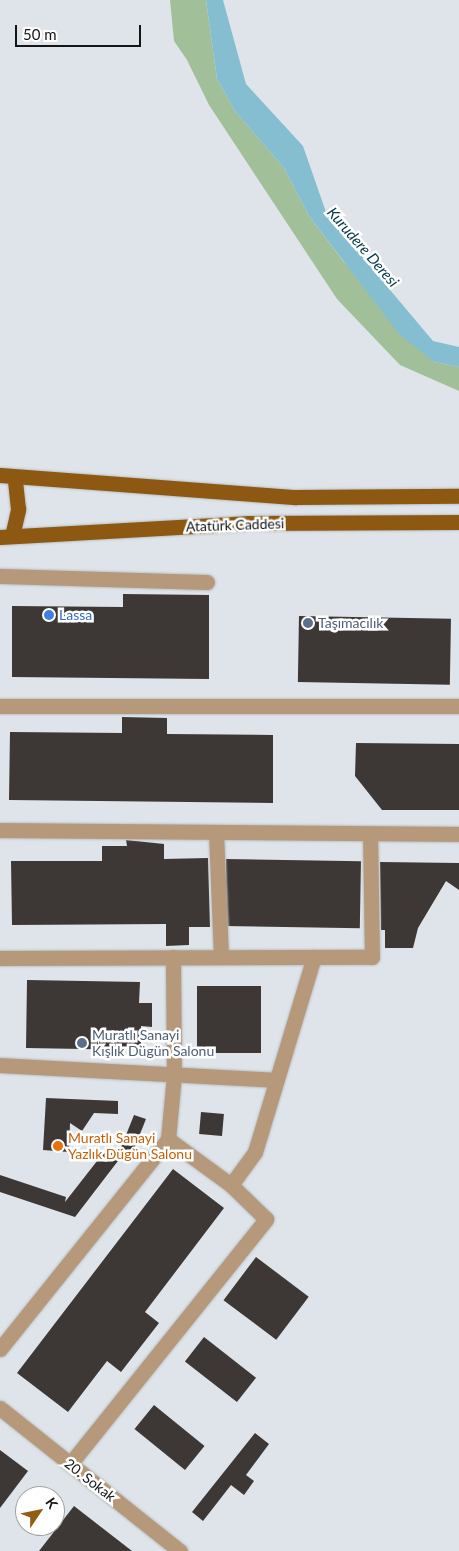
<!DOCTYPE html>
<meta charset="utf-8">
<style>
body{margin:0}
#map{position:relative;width:459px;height:1551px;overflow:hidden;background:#dee4e9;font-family:Lato,sans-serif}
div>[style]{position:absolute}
.green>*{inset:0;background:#a1c09a}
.water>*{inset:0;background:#86bed1}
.building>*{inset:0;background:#3d3835;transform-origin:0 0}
.roads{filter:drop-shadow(0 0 1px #b9bfc3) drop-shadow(0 0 1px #b9bfc3)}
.street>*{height:15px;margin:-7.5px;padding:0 7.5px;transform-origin:7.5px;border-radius:7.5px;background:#b6987a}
.primary>*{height:15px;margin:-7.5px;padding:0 7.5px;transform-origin:7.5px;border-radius:7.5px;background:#8d5811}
.dots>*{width:14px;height:14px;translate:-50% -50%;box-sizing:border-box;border:2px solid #fff;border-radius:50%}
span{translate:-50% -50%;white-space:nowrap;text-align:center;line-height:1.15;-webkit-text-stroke:5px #fff;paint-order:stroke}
.street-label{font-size:14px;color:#131517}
.shop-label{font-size:14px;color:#366cbe}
.left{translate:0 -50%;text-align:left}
.service-label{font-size:14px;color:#4e5e75}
.food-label{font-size:14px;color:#c56008}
.water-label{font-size:15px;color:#023846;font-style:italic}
.north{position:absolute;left:15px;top:1486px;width:50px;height:50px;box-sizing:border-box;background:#fff;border:1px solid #a1a1a2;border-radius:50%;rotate:56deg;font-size:14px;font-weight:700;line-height:20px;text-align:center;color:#131517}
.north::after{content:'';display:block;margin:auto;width:18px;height:22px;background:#935c14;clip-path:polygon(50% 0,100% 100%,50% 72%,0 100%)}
.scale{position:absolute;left:15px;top:25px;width:126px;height:22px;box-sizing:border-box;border:2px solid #131517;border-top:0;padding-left:6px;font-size:15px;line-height:18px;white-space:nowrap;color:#131517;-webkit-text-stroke:4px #fff;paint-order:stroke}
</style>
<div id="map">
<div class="green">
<div style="clip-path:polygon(170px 0,206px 0,217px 79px,235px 111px,284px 168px,309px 216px,343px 261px,434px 362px,459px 367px,459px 391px,400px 365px,337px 299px,209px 105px,187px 60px,174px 41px)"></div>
</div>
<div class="water">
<div style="clip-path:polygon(206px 0,223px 0,246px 84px,303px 146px,327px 215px,433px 341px,459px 347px,459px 367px,434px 362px,399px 334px,309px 216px,284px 168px,235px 111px,217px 79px)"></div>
</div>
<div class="building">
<div style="clip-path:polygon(123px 594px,209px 595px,209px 679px,12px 677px,12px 606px,123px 607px)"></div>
<div style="left:299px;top:616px;width:152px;height:66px;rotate:1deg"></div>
<div style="clip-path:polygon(122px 717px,167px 718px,167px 734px,273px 735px,273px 803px,9px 800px,10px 732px,122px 733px)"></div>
<div style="clip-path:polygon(356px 743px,459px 744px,459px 810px,382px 810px,355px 776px)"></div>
<div style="clip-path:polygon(126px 840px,164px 844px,164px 859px,208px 858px,210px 927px,189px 927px,189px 945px,166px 946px,166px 924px,12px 925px,11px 861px,102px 861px,102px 846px,127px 846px)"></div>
<div style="left:226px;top:859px;width:135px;height:67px;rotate:1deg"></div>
<div style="clip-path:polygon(380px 862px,459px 863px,459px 890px,446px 881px,418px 928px,413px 948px,385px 948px,385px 930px,381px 930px)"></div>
<div style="clip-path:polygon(27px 980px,140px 982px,139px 1003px,152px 1003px,152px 1027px,141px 1026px,141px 1050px,26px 1048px)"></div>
<div style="left:197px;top:986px;width:64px;height:67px"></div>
<div style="clip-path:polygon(46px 1098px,118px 1101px,118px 1114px,94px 1113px,82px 1131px,70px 1123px,69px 1152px,43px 1150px)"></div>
<div style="left:201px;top:1112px;width:23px;height:22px;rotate:5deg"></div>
<div style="clip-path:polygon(134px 1115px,146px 1119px,130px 1159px,118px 1155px,121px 1157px,75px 1217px,0 1192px,0 1175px,66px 1197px,65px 1202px,108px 1147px,118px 1155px)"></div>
<div style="clip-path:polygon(173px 1169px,224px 1208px,145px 1312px,159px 1323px,121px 1372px,107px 1361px,68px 1412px,17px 1373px)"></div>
<div style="left:256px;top:1257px;width:66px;height:54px;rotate:37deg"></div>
<div style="left:204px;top:1337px;width:66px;height:31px;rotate:38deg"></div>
<div style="left:154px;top:1405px;width:65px;height:31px;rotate:39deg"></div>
<div style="clip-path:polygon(255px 1433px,269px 1444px,246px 1475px,254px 1481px,244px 1495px,231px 1485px,203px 1521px,192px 1512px)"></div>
<div style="clip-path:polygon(0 1450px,28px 1471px,0 1508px)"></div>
<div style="clip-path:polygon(74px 1506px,132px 1551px,39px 1551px)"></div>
</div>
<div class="roads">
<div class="street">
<div style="left:0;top:576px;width:207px;rotate:1.7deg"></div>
<div style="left:0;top:706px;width:459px"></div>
<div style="left:0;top:830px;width:459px;rotate:0.5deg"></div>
<div style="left:216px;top:832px;width:125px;rotate:87.7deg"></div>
<div style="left:0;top:958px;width:372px;rotate:-0.2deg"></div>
<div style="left:372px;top:957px;width:122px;rotate:-90.9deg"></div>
<div style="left:0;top:1065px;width:276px;rotate:3.1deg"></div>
<div style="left:231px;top:1185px;width:41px;rotate:-54deg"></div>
<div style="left:255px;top:1152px;width:204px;rotate:-73.2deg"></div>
<div style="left:0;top:1349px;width:269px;rotate:-51.3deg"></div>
<div style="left:168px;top:1139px;width:64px;rotate:-84.6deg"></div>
<div style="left:174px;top:1075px;width:118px;rotate:-90.5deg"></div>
<div style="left:0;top:1408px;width:230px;rotate:38.5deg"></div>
<div style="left:70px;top:1464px;width:314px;rotate:-51.3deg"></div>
<div style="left:266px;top:1219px;width:49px;rotate:-135.8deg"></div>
<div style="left:231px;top:1185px;width:78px;rotate:-143.9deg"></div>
</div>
<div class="primary">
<div style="left:0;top:475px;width:297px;rotate:4.3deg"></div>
<div style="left:296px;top:497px;width:163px;rotate:-0.4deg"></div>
<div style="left:12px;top:536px;width:28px;rotate:-77deg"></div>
<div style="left:18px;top:509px;width:31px;rotate:-96deg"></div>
<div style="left:0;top:537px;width:250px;rotate:-3.2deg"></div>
<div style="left:250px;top:523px;width:209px;rotate:-0.3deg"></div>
</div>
</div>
<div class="dots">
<div style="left:49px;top:615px;background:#3f7fe0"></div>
<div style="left:308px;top:623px;background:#5c6f8a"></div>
<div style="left:82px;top:1043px;background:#5c6f8a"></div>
<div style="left:58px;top:1146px;background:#e8710a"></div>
</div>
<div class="street-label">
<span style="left:235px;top:525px;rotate:-2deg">Atatürk Caddesi</span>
<span style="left:90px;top:1480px;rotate:38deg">20. Sokak</span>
</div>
<div class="shop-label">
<span class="left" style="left:59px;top:615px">Lassa</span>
</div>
<div class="service-label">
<span class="left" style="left:318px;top:623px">Taşımacılık</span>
<span class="left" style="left:92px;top:1043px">Muratlı Sanayi<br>Kışlık Dügün Salonu</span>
</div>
<div class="food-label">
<span class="left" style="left:68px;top:1146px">Muratlı Sanayi<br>Yazlık Dügün Salonu</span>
</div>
<div class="water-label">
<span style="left:363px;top:247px;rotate:49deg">Kurudere Deresi</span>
</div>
<div class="north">K</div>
<div class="scale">50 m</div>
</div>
